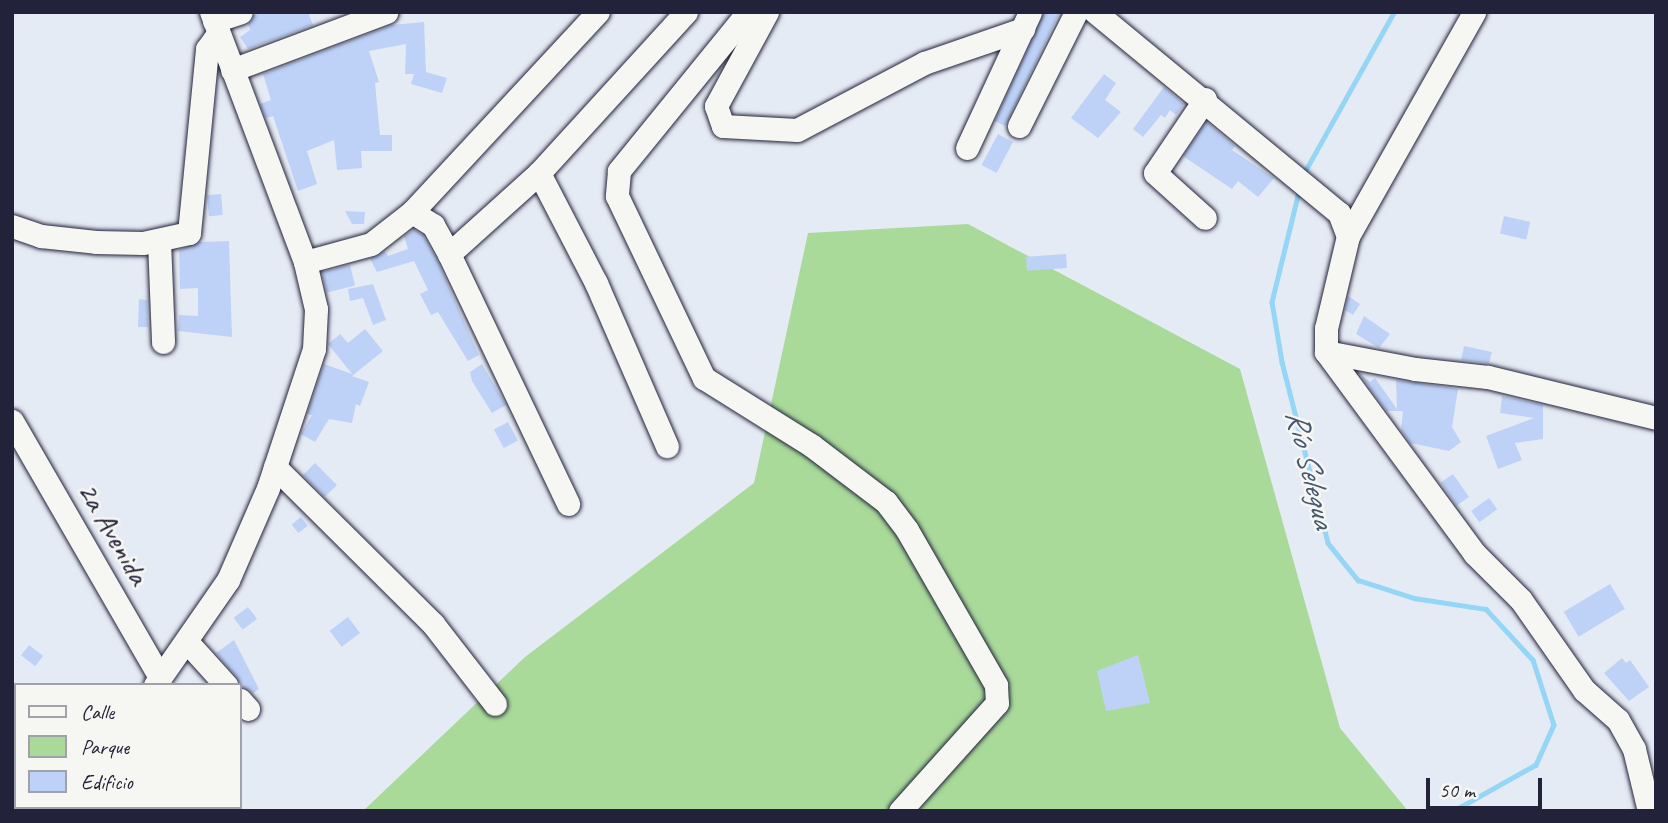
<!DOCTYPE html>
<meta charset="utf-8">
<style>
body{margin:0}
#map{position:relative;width:1668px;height:823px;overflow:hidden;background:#e5ebf4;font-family:Caveat,sans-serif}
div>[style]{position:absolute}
.green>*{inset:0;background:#a9da9a}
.stream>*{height:4.5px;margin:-2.25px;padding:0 2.25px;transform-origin:2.25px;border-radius:2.25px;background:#95d5f6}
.building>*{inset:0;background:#bed2f7;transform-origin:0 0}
.roads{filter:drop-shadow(0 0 2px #22223b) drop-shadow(0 0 2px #22223b)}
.minor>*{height:23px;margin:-11.5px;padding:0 11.5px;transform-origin:11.5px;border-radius:11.5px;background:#f6f6f2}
span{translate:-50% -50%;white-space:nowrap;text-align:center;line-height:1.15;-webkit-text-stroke:5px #f6f6f2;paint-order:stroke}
.street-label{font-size:30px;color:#22223b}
.water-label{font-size:32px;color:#445873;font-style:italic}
.frame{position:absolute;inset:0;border:14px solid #22223b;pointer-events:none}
.legend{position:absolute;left:14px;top:683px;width:228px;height:126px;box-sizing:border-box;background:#f6f6f2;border:2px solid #a1a1a9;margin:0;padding:9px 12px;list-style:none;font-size:21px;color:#22223b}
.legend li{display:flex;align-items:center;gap:14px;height:35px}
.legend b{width:35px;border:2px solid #a1a1a9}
.scale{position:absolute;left:1426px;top:778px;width:116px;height:32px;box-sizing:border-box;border:4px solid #22223b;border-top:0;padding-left:9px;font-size:21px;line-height:24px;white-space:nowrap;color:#22223b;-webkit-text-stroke:5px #f6f6f2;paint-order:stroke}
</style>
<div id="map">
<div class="green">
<div style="clip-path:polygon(968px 224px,1240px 369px,1340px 728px,1408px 811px,363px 811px,525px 657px,754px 483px,808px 233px)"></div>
</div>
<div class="stream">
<div style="left:1304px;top:173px;width:184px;rotate:-60.8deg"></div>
<div style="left:1300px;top:188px;width:117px;rotate:103.8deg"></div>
<div style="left:1272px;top:302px;width:61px;rotate:80.5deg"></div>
<div style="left:1282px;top:362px;width:187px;rotate:75.7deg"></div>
<div style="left:1328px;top:543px;width:48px;rotate:51deg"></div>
<div style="left:1358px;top:580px;width:59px;rotate:17.8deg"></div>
<div style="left:1414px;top:598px;width:73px;rotate:8.7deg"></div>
<div style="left:1486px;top:609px;width:69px;rotate:47.3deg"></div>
<div style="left:1533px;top:660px;width:68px;rotate:72.1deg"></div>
<div style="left:1554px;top:725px;width:44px;rotate:114.2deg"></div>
<div style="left:1536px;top:765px;width:94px;rotate:150.7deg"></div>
</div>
<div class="building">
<div style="clip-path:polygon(262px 12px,308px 12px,313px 25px,248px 49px,240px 37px,250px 30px,248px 24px,255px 15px)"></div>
<div style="clip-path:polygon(1044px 12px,1060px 12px,1005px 126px,995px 121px)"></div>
<div style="clip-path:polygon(424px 22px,426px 72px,447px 78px,442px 93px,411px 84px,414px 74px,405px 74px,406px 44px,369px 51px,379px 82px,375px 83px,380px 135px,392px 135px,392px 151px,361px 151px,362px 168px,337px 170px,334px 140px,307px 151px,317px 184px,298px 191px,273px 116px,266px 118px,260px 104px,271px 100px,263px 74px,392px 25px)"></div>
<div style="clip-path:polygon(1104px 74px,1116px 83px,1105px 100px,1121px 112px,1098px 138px,1071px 118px)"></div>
<div style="clip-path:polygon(1164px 87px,1184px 104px,1176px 115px,1170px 110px,1165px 118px,1161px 115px,1143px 137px,1133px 129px)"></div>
<div style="clip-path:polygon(1206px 122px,1235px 146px,1232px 150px,1274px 178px,1258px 197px,1238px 181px,1232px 189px,1183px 156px)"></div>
<div style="left:998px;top:134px;width:17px;height:35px;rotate:28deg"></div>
<div style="left:221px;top:194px;width:21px;height:14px;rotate:85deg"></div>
<div style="clip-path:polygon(345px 211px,365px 212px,364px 224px,352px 224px)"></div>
<div style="left:1504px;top:216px;width:27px;height:18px;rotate:13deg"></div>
<div style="clip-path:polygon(414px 230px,423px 235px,437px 260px,470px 335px,479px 355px,468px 361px,438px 312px,431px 315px,420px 294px,428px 290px,414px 261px,377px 272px,370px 259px,385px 251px,388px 256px,408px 249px,404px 236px)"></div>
<div style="clip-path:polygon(229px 241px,232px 337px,178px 331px,179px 315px,198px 316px,198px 288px,180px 289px,179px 250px,199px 242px)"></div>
<div style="left:1066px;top:254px;width:14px;height:40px;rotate:86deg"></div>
<div style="left:350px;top:265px;width:21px;height:29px;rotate:76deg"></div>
<div style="clip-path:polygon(373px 284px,386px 320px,373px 325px,363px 298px,350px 301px,348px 289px)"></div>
<div style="clip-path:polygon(1348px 296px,1360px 304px,1353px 315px,1345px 310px)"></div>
<div style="clip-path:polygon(139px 299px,147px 300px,148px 327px,138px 327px)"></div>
<div style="clip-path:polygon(1364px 316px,1390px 334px,1379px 348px,1356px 334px)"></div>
<div style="clip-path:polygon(365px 329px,383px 351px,352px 376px,369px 382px,360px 406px,356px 404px,352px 423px,329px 419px,315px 442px,301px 434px,312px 415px,307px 414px,324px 364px,352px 374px,328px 344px,340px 334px,348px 343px)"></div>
<div style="clip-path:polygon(1464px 346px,1492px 352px,1489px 363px,1461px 360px)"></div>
<div style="clip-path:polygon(482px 364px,506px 405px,492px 413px,472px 381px,470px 372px)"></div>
<div style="clip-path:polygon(1358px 372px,1370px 382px,1375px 378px,1397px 409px,1396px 380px,1458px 389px,1452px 427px,1461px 442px,1449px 451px,1410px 443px,1401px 430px,1403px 411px,1387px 411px)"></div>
<div style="clip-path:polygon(1502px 396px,1543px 405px,1543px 439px,1515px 443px,1522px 460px,1498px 469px,1486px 436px,1534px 418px,1500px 413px)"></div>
<div style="left:508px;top:422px;width:21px;height:16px;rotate:62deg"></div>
<div style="left:315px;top:463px;width:31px;height:17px;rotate:45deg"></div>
<div style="left:1453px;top:474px;width:28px;height:15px;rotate:55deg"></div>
<div style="left:1489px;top:498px;width:14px;height:22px;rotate:54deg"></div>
<div style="left:301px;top:517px;width:11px;height:12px;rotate:52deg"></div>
<div style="left:1610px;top:584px;width:29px;height:54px;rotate:59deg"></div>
<div style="left:248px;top:607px;width:15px;height:18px;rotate:53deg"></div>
<div style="left:348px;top:617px;width:20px;height:23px;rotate:53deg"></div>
<div style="clip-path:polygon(234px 640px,259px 689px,253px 693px,240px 686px,236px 676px,216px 653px)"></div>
<div style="left:29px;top:645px;width:18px;height:13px;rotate:38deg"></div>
<div style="clip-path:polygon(1138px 655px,1150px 703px,1106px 711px,1097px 671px)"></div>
<div style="clip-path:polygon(1622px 658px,1626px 663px,1630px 660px,1649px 687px,1629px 701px,1604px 673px)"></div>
</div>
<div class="roads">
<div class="minor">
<div style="left:748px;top:12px;width:205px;rotate:129.1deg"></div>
<div style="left:619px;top:171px;width:25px;rotate:95deg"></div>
<div style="left:617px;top:196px;width:202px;rotate:64.5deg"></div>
<div style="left:704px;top:378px;width:126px;rotate:32.1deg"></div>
<div style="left:811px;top:445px;width:94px;rotate:37.2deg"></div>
<div style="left:886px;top:502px;width:35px;rotate:53deg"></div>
<div style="left:907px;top:530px;width:179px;rotate:60.1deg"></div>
<div style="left:996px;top:685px;width:18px;rotate:87deg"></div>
<div style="left:997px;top:703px;width:145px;rotate:131.9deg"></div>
<div style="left:767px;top:12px;width:107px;rotate:118.5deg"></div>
<div style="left:716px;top:106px;width:21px;rotate:71deg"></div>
<div style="left:723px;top:126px;width:74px;rotate:3.1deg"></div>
<div style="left:797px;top:130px;width:144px;rotate:-27.8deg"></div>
<div style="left:924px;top:63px;width:105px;rotate:-19deg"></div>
<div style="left:1095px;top:12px;width:316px;rotate:39.5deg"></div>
<div style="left:1339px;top:213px;width:25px;rotate:69deg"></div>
<div style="left:1348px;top:236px;width:95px;rotate:103.4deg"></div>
<div style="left:1326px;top:328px;width:24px;rotate:90deg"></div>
<div style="left:1326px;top:352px;width:91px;rotate:10.8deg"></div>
<div style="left:1415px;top:369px;width:73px;rotate:6.3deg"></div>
<div style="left:1488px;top:377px;width:173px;rotate:13.7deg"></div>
<div style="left:214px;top:21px;width:28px;rotate:-18deg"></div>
<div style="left:232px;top:70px;width:165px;rotate:-20.6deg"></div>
<div style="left:1205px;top:99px;width:89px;rotate:124deg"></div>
<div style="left:1155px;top:173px;width:67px;rotate:42deg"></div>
<div style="left:1019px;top:126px;width:127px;rotate:-63.4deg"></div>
<div style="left:967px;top:148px;width:150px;rotate:-65.1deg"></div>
<div style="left:539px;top:173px;width:124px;rotate:62.6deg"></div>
<div style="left:596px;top:283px;width:178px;rotate:66.5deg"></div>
<div style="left:412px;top:212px;width:25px;rotate:32deg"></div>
<div style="left:433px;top:225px;width:33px;rotate:61deg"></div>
<div style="left:449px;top:254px;width:277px;rotate:64.5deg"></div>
<div style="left:12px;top:226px;width:31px;rotate:19deg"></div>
<div style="left:41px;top:236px;width:55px;rotate:6.2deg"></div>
<div style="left:96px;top:242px;width:47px;rotate:1.2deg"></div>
<div style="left:143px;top:243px;width:47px;rotate:-12.3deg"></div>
<div style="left:189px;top:233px;width:185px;rotate:-84.4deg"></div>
<div style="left:207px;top:49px;width:19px;rotate:-54deg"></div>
<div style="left:1348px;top:236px;width:257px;rotate:-60.6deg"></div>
<div style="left:159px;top:241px;width:101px;rotate:87.7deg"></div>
<div style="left:449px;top:254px;width:121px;rotate:-42deg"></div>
<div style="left:539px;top:173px;width:218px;rotate:-47.6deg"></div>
<div style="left:305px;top:262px;width:68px;rotate:-15.3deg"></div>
<div style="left:371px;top:244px;width:52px;rotate:-38deg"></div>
<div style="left:412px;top:212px;width:273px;rotate:-47.1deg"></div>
<div style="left:1326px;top:352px;width:250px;rotate:53.6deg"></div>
<div style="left:1474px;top:553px;width:66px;rotate:45deg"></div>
<div style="left:1521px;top:600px;width:110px;rotate:55deg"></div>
<div style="left:1584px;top:690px;width:45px;rotate:41.4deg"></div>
<div style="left:1618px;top:720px;width:33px;rotate:61deg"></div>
<div style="left:1634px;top:749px;width:64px;rotate:76.4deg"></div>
<div style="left:12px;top:421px;width:296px;rotate:60deg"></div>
<div style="left:275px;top:467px;width:223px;rotate:44.8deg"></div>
<div style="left:433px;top:624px;width:101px;rotate:52.2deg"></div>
<div style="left:188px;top:643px;width:57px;rotate:47.9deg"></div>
<div style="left:155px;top:685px;width:128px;rotate:-55.2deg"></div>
<div style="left:228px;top:580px;width:100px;rotate:-66.5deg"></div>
<div style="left:268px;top:488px;width:146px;rotate:-71.7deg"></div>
<div style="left:314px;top:349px;width:40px;rotate:-87.1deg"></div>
<div style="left:316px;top:309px;width:48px;rotate:-103.2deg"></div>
<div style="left:305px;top:262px;width:267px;rotate:-110.6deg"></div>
<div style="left:240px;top:700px;width:12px;rotate:48deg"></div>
<div style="left:12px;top:749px;width:4px"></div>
<div style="left:189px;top:807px;width:4px;rotate:63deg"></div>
<div style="left:59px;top:811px;width:5px;rotate:-53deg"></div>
</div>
</div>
<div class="street-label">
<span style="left:114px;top:533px;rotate:60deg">2a Avenida</span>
</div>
<div class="water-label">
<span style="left:1310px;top:469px;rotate:76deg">Río Selegua</span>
</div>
<div class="frame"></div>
<ul class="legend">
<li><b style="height:9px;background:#f6f6f2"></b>Calle</li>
<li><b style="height:19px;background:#a9da9a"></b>Parque</li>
<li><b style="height:19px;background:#bed2f7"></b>Edificio</li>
</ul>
<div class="scale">50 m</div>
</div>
